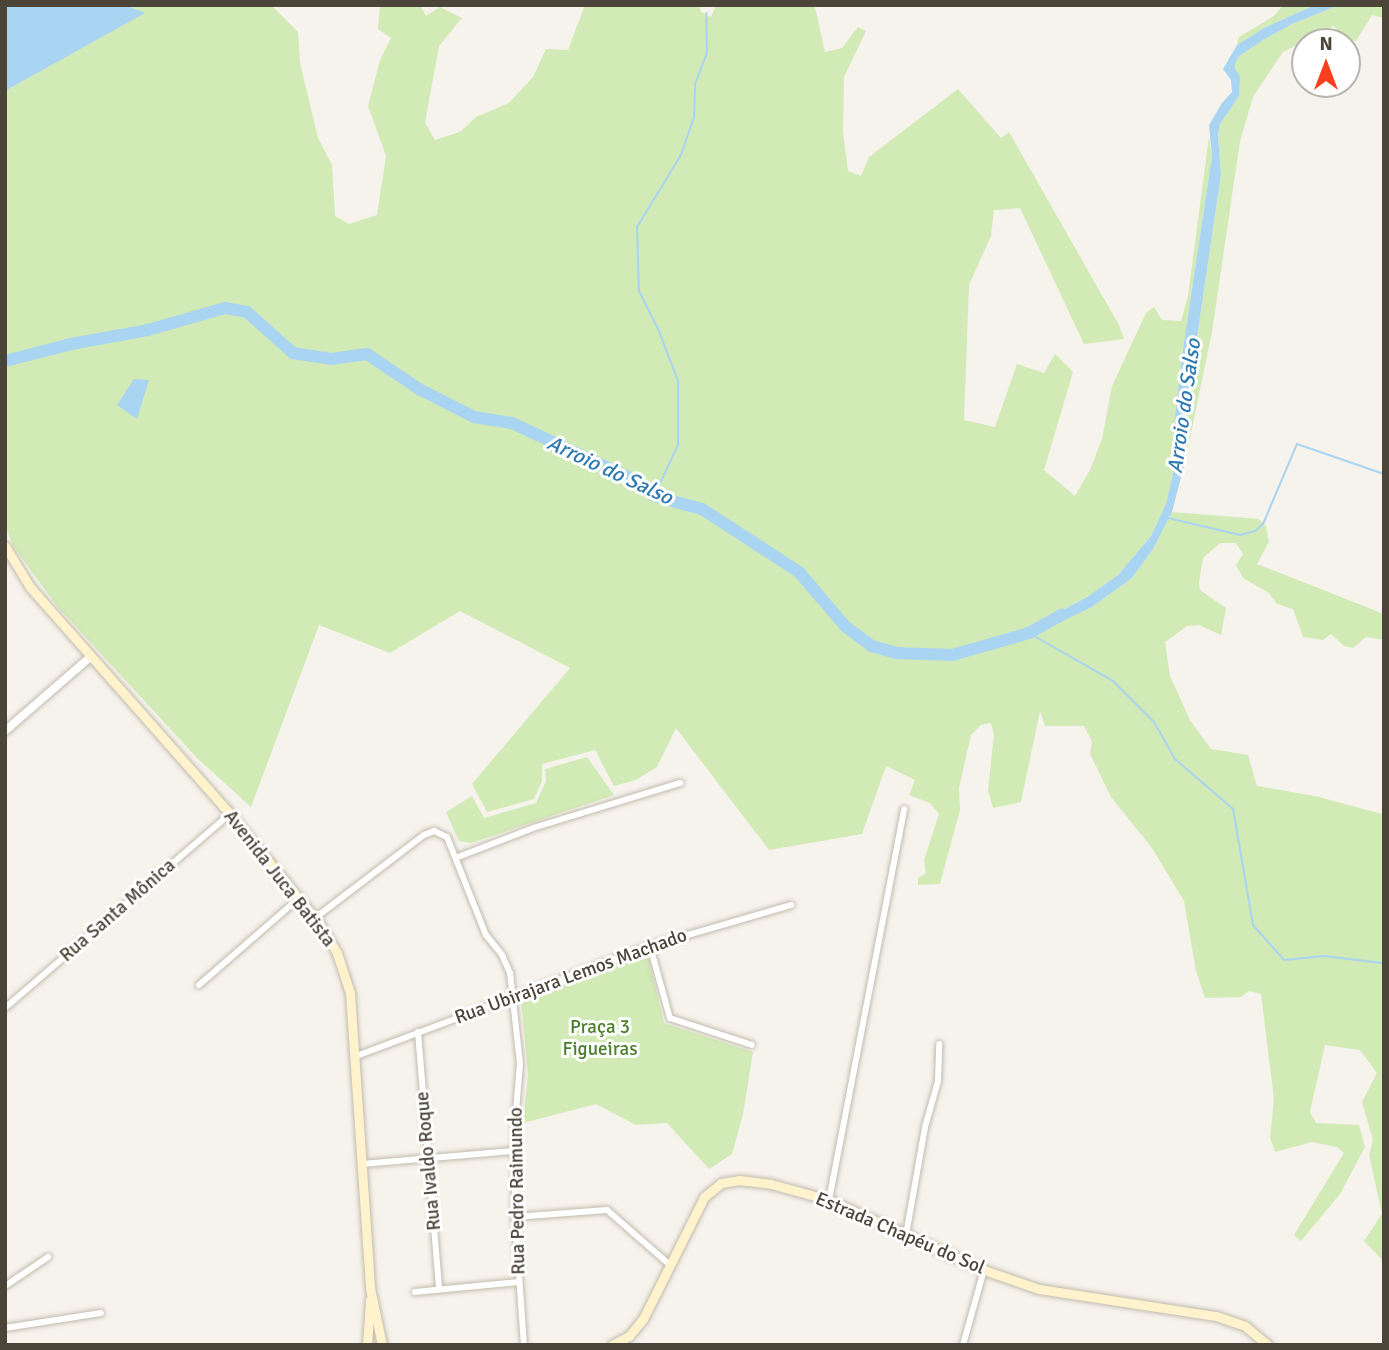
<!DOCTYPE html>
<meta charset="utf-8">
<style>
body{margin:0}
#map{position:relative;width:1389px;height:1350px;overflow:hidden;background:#f6f3ec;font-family:Signika,sans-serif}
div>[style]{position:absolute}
.green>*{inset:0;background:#d2eab5}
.water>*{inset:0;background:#a9d4f2}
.stream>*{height:2px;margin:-1px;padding:0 1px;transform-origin:1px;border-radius:1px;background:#a9d4f2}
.river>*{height:12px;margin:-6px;padding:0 6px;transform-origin:6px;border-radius:6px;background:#a9d4f2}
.roads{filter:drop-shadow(0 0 2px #c2bbae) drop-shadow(0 0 2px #c2bbae)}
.minor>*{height:6px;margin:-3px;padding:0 3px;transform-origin:3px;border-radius:3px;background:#fff}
.tertiary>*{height:8px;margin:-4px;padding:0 4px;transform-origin:4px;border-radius:4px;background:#fff}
.secondary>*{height:9px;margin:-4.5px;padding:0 4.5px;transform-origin:4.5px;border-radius:4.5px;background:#fff3cd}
span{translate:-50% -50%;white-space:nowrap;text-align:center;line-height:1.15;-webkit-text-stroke:6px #fff;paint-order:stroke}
.street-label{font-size:19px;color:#4b4439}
.park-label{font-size:19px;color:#4a7f2a}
.water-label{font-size:21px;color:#2e7ab2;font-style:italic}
.frame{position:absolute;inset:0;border:7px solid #4b4439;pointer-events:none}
.north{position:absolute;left:1291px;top:28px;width:70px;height:70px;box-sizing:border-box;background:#fff;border:2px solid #b7b4b0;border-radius:50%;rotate:0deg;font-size:19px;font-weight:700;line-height:28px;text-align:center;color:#4b4439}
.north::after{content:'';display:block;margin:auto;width:24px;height:32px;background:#fc3f1d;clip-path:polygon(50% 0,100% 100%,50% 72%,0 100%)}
</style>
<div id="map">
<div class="green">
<div style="clip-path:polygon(125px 5px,271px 5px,298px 32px,300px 63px,318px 138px,332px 165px,335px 216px,349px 224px,377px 215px,386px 156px,368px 106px,380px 60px,391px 38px,378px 29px,380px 5px,420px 5px,426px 16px,440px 7px,462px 18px,439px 46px,425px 123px,435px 140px,460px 132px,476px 117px,509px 103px,533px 77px,546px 49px,568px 50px,585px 5px,699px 5px,701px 12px,711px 17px,716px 5px,810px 5px,815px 7px,825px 52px,842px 48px,858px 27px,866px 31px,844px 77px,843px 132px,848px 171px,861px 176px,869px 157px,958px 89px,1001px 138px,1009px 132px,1119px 325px,1124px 339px,1084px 344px,1020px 208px,994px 210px,991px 236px,969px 285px,964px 420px,995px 427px,1017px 364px,1044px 373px,1055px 354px,1073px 372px,1044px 470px,1075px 496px,1090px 470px,1102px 439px,1112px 386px,1146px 313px,1154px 307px,1162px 320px,1181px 321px,1188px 296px,1209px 137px,1212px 156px,1183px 349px,1171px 457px,1173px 473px,1166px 504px,1151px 536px,1118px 575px,1087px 597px,1054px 615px,1047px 628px,1092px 607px,1132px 578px,1153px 549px,1172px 512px,1259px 519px,1266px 526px,1269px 542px,1257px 564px,1384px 614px,1384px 640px,1366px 637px,1353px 648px,1344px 646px,1331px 634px,1323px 640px,1303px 637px,1293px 609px,1277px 604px,1269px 593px,1243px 578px,1236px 565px,1243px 554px,1236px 543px,1220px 543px,1203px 558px,1199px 582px,1200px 590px,1226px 608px,1221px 635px,1199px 625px,1187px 626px,1165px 642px,1170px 676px,1190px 720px,1211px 749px,1248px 755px,1257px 786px,1315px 796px,1382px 814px,1384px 811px,1384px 1262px,1364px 1241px,1382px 1214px,1369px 1155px,1373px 1140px,1362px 1102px,1377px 1073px,1360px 1050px,1325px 1045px,1310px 1112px,1316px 1123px,1359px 1125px,1365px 1147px,1340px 1194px,1301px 1241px,1294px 1235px,1344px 1153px,1337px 1147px,1312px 1142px,1275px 1152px,1270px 1138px,1274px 1099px,1261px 994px,1249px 991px,1241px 997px,1205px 998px,1196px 971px,1184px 901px,1152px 848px,1111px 797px,1090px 754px,1092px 742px,1084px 726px,1045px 726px,1040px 711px,1021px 802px,993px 808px,988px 790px,994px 735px,991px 723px,981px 725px,971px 735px,959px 788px,960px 810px,940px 884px,918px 885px,918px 878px,926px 873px,924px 860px,939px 814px,930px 803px,909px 795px,915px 780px,886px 766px,862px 834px,769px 850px,676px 728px,657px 767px,636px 780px,614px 786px,595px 750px,542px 764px,542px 781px,534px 799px,487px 812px,472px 784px,570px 668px,460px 611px,390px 653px,319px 625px,251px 807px,197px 758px,57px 606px,13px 546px,5px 525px,5px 91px,144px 13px)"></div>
<div style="clip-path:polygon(1283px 5px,1315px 5px,1264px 28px,1237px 45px,1239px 37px,1274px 16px)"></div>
<div style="clip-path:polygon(1339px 5px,1384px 5px,1384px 18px,1372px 15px,1356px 41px,1345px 42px,1334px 26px,1283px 52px,1253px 97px,1240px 141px,1212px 332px,1185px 462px,1183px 433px,1221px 174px,1218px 136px,1220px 124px,1239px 96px,1233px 67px,1238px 57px,1263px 40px,1292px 24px)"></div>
<div style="clip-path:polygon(587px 757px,614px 795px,471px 843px,459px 841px,446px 812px,472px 796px,484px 818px,536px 803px,546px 781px,545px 769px)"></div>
<div style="clip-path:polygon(647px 952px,664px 1023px,753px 1052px,743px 1114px,732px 1154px,709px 1169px,667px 1123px,636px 1125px,596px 1104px,523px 1123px,528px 1075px,521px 998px)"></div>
</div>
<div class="water">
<div style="clip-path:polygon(5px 5px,125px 5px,145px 13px,5px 91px)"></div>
<div style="clip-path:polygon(1315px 5px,1339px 5px,1292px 24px,1263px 40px,1238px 57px,1234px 67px,1240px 77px,1239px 96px,1220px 124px,1218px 136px,1221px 174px,1183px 433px,1185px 462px,1172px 512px,1153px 549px,1132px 578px,1092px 607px,1046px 629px,1047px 621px,1054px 615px,1087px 597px,1118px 575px,1151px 536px,1166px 504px,1173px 473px,1173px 435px,1183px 349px,1212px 156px,1209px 125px,1222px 103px,1232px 92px,1231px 80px,1223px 69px,1237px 45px,1264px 28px)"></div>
<div style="clip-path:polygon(134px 379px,149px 380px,137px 419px,117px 405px)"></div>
</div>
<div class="stream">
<div style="left:654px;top:496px;width:56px;rotate:-64.8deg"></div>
<div style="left:678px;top:445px;width:64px;rotate:-90deg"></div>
<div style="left:678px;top:381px;width:56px;rotate:-111deg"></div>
<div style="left:658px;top:329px;width:42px;rotate:-116.6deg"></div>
<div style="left:639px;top:291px;width:64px;rotate:-91.8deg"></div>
<div style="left:637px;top:227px;width:84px;rotate:-58.6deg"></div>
<div style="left:681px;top:155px;width:40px;rotate:-71.1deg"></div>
<div style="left:694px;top:117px;width:33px;rotate:-88deg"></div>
<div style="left:695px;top:84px;width:34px;rotate:-69deg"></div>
<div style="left:707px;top:52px;width:39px;rotate:-91deg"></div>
<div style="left:1168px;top:518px;width:74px;rotate:13.3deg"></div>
<div style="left:1240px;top:535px;width:16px;rotate:-15deg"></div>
<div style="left:1255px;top:531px;width:11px;rotate:-41deg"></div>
<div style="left:1263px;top:524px;width:87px;rotate:-67deg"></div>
<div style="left:1297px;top:444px;width:92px;rotate:19deg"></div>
<div style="left:1029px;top:633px;width:97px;rotate:29.7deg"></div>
<div style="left:1113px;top:681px;width:58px;rotate:45deg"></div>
<div style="left:1154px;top:722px;width:43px;rotate:60.4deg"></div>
<div style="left:1175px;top:759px;width:77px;rotate:40.8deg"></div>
<div style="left:1233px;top:809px;width:118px;rotate:80.2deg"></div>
<div style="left:1253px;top:925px;width:47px;rotate:48.5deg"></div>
<div style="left:1284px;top:960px;width:40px;rotate:-5.7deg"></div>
<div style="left:1324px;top:956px;width:58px;rotate:6.9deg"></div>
<div style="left:1382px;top:963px;width:4px;rotate:63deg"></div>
</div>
<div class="river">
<div style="left:5px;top:361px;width:68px;rotate:-14.4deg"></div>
<div style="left:71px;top:344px;width:78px;rotate:-10.3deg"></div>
<div style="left:148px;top:330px;width:80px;rotate:-15.9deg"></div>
<div style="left:225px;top:308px;width:22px;rotate:10deg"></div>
<div style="left:247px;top:312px;width:62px;rotate:41.7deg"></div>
<div style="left:293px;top:353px;width:38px;rotate:9deg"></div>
<div style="left:331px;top:359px;width:36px;rotate:-8deg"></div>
<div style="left:367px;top:354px;width:63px;rotate:33.9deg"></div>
<div style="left:419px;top:389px;width:62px;rotate:27deg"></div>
<div style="left:474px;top:417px;width:38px;rotate:9deg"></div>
<div style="left:512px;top:423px;width:128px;rotate:25deg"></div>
<div style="left:628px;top:477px;width:32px;rotate:36deg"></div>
<div style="left:654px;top:496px;width:50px;rotate:15.2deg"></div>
<div style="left:702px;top:509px;width:116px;rotate:33deg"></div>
<div style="left:799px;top:572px;width:71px;rotate:49.6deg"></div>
<div style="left:845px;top:626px;width:34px;rotate:37deg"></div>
<div style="left:872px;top:646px;width:25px;rotate:16deg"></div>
<div style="left:896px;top:653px;width:56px;rotate:2deg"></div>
<div style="left:952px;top:655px;width:80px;rotate:-15.9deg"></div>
<div style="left:1029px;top:633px;width:38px;rotate:-29deg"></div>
</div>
<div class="roads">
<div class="minor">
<div style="left:458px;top:857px;width:80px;rotate:-21.1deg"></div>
<div style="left:533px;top:828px;width:154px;rotate:-17deg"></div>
<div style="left:315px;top:918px;width:137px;rotate:-37.3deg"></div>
<div style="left:424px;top:835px;width:11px;rotate:-22deg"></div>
<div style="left:434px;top:831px;width:14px;rotate:25deg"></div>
<div style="left:447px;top:837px;width:105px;rotate:68.3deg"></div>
<div style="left:486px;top:935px;width:26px;rotate:51deg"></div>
<div style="left:502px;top:955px;width:20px;rotate:66deg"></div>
<div style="left:510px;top:973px;width:91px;rotate:83.7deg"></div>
<div style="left:520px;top:1063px;width:61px;rotate:94.7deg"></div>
<div style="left:515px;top:1124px;width:93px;rotate:90deg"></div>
<div style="left:515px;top:1217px;width:128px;rotate:86deg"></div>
<div style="left:650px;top:946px;width:75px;rotate:74.5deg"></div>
<div style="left:670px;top:1018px;width:86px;rotate:18.2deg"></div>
<div style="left:199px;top:985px;width:133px;rotate:-41deg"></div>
<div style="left:5px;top:1008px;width:297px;rotate:-40.8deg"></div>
<div style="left:418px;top:1032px;width:258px;rotate:85.3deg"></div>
<div style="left:354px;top:1057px;width:316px;rotate:-20.6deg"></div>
<div style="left:650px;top:946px;width:147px;rotate:-16.2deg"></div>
<div style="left:362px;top:1164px;width:154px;rotate:-4.9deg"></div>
<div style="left:829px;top:1200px;width:398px;rotate:-79.1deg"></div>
<div style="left:515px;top:1217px;width:92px;rotate:-4.4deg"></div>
<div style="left:607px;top:1210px;width:84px;rotate:41.1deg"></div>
<div style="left:906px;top:1235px;width:110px;rotate:-80deg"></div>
<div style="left:925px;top:1127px;width:48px;rotate:-74.2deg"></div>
<div style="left:938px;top:1081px;width:37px;rotate:-88deg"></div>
<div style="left:5px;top:1286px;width:52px;rotate:-34deg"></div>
<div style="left:415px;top:1292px;width:104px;rotate:-5.5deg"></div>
<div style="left:5px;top:1328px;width:97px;rotate:-8.9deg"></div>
<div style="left:963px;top:1345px;width:78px;rotate:-74.4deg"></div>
</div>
<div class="tertiary">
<div style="left:5px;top:731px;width:111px;rotate:-41deg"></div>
</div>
<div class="secondary">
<div style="left:5px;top:546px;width:48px;rotate:58.6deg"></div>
<div style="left:30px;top:587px;width:303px;rotate:48.6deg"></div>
<div style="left:230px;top:814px;width:141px;rotate:50.8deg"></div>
<div style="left:319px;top:923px;width:35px;rotate:59deg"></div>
<div style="left:337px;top:953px;width:42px;rotate:72deg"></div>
<div style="left:350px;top:993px;width:296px;rotate:86.1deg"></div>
<div style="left:370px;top:1288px;width:58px;rotate:78.1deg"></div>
<div style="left:367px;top:1345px;width:45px;rotate:-86.2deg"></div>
<div style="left:612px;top:1345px;width:19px;rotate:-28deg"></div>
<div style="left:629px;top:1336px;width:22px;rotate:-51deg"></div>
<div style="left:643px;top:1319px;width:136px;rotate:-63.4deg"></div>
<div style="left:704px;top:1197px;width:22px;rotate:-39deg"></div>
<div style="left:721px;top:1183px;width:18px;rotate:-9deg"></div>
<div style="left:739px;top:1180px;width:32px;rotate:7deg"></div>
<div style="left:771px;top:1184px;width:60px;rotate:15.4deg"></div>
<div style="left:829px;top:1200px;width:170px;rotate:24.3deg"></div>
<div style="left:984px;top:1270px;width:58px;rotate:19.1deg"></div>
<div style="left:1039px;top:1289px;width:179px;rotate:8.7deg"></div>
<div style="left:1216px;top:1316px;width:31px;rotate:19deg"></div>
<div style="left:1245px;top:1326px;width:30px;rotate:40deg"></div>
</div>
</div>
<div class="street-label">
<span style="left:279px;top:879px;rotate:52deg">Avenida Juca Batista</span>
<span style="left:118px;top:911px;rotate:-41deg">Rua Santa Mônica</span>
<span style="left:571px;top:977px;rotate:-20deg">Rua Ubirajara Lemos Machado</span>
<span style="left:429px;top:1161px;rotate:-95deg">Rua Ivaldo Roque</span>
<span style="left:518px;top:1191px;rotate:-91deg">Rua Pedro Raimundo</span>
<span style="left:900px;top:1234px;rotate:23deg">Estrada Chapéu do Sol</span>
</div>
<div class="park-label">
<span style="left:600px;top:1039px">Praça 3<br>Figueiras</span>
</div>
<div class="water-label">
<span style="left:1184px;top:406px;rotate:-82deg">Arroio do Salso</span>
<span style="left:610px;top:470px;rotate:25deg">Arroio do Salso</span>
</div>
<div class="frame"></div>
<div class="north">N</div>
</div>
